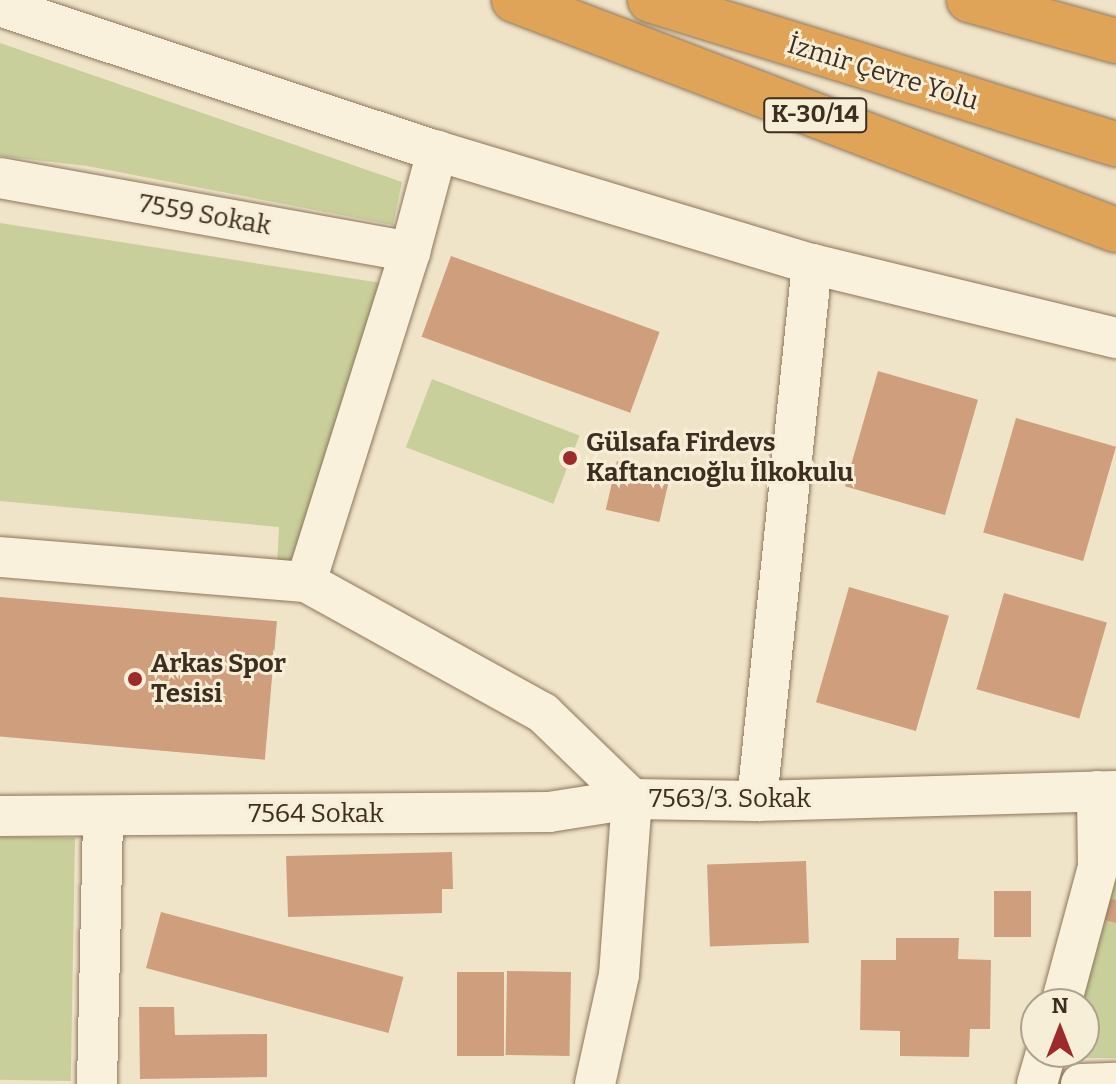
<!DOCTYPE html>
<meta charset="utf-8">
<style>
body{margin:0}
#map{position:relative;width:1116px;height:1084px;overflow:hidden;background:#f0e4c8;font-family:Bitter,serif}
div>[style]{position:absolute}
.green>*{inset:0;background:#c9cf9b;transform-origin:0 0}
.building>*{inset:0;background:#cf9f7d;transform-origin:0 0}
.roads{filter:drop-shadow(0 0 2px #8d765c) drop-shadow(0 0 2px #8d765c)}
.minor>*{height:40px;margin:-20px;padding:0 20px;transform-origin:20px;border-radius:20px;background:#faf1dc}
.motorway>*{height:44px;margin:-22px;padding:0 22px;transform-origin:22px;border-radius:22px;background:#e0a458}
.dots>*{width:22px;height:22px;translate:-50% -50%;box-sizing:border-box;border:4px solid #f7eed8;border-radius:50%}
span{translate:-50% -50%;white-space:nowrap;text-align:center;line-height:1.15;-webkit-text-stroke:6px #f7eed8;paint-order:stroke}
.shield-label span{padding:2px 6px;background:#f7eed8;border:2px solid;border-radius:6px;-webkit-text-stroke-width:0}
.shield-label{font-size:24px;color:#3d2e20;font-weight:700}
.street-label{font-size:26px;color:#3d2e20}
.poi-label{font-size:26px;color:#3d2e20;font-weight:700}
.left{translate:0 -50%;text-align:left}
.north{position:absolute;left:1020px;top:988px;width:80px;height:80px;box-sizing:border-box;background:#f7eed8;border:2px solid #ada18e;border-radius:50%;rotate:0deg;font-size:22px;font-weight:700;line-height:32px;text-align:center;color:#3d2e20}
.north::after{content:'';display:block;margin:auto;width:28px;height:36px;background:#9e2a2b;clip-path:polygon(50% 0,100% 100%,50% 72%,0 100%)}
</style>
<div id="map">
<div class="green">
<div style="clip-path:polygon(0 43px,402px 182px,393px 225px,87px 166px,0 156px)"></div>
<div style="clip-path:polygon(0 223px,394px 285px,300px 569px,277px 565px,279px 527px,0 501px)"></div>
<div style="left:432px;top:379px;width:158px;height:73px;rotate:21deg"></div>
<div style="left:75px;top:838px;width:243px;height:75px;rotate:91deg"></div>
<div style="clip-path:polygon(1116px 874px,1116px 1058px,1044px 1058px,1047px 1052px,1084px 1052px,1084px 1004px,1065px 1004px)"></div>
</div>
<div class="building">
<div style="left:451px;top:256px;width:222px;height:86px;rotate:20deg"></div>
<div style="left:878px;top:371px;width:104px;height:120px;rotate:16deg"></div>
<div style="left:1016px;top:418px;width:104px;height:119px;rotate:16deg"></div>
<div style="left:617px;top:461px;width:55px;height:50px;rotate:13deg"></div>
<div style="left:849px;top:587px;width:104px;height:120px;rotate:16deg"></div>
<div style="left:1004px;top:593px;width:107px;height:100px;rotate:16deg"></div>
<div style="left:0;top:597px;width:278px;height:139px;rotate:5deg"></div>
<div style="clip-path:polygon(452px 852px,453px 889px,442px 889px,442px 913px,288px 917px,286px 856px)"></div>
<div style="left:806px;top:861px;width:82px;height:99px;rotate:88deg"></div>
<div style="left:994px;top:891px;width:37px;height:46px"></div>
<div style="clip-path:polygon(1100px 896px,1116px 900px,1116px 923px,1095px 917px)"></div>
<div style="left:161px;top:912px;width:251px;height:58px;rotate:15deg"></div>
<div style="clip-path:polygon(896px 938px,959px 938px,958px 959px,991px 960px,990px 1029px,970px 1029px,969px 1057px,900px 1056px,900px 1031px,860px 1030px,861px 960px,896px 960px)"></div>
<div style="left:507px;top:971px;width:64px;height:84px;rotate:1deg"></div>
<div style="left:457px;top:972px;width:47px;height:84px"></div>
<div style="clip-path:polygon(139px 1007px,174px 1007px,175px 1035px,267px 1034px,267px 1077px,140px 1079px)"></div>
</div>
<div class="roads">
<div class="minor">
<div style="left:0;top:6px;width:460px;rotate:18.4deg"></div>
<div style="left:437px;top:151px;width:392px;rotate:16.8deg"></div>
<div style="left:812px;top:264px;width:540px;rotate:95.85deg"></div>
<div style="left:0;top:178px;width:417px;rotate:10.2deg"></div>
<div style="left:812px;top:264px;width:313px;rotate:13.7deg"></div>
<div style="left:0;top:557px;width:307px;rotate:4.7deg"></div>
<div style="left:306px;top:582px;width:271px;rotate:28.9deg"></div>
<div style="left:543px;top:713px;width:124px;rotate:44deg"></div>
<div style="left:306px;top:582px;width:346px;rotate:-72.5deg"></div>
<div style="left:410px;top:252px;width:105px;rotate:-75deg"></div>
<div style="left:0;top:816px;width:549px;rotate:-0.42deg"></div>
<div style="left:549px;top:812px;width:84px;rotate:-8.9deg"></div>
<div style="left:1061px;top:1004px;width:142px;rotate:-74.9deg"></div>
<div style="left:1098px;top:867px;width:76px;rotate:-90.8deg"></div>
<div style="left:97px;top:1084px;width:268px;rotate:-88.7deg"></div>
<div style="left:595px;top:1084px;width:112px;rotate:-77.6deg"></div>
<div style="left:619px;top:975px;width:176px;rotate:-85.8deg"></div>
<div style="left:632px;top:799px;width:125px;rotate:0.9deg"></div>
<div style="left:757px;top:801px;width:359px;rotate:-1.6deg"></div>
<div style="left:1037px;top:1084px;width:33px;rotate:-74deg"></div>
<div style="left:1081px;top:1084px;width:35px;rotate:-2deg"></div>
</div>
<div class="motorway">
<div style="left:514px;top:0;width:644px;rotate:20.91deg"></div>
<div style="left:650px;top:0;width:488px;rotate:17.2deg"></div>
<div style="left:969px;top:0;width:153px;rotate:15.6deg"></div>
</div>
</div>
<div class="dots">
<div style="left:570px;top:458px;background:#9e2a2b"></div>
<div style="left:135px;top:679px;background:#9e2a2b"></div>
</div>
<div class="shield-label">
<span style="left:815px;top:115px">K-30/14</span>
</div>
<div class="street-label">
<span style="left:883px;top:73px;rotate:17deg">İzmir Çevre Yolu</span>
<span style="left:205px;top:215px;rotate:10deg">7559 Sokak</span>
<span style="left:730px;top:799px">7563/3. Sokak</span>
<span style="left:316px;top:814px">7564 Sokak</span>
</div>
<div class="poi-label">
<span class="left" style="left:586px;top:458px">Gülsafa Firdevs<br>Kaftancıoğlu İlkokulu</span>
<span class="left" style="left:151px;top:679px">Arkas Spor<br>Tesisi</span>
</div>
<div class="north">N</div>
</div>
